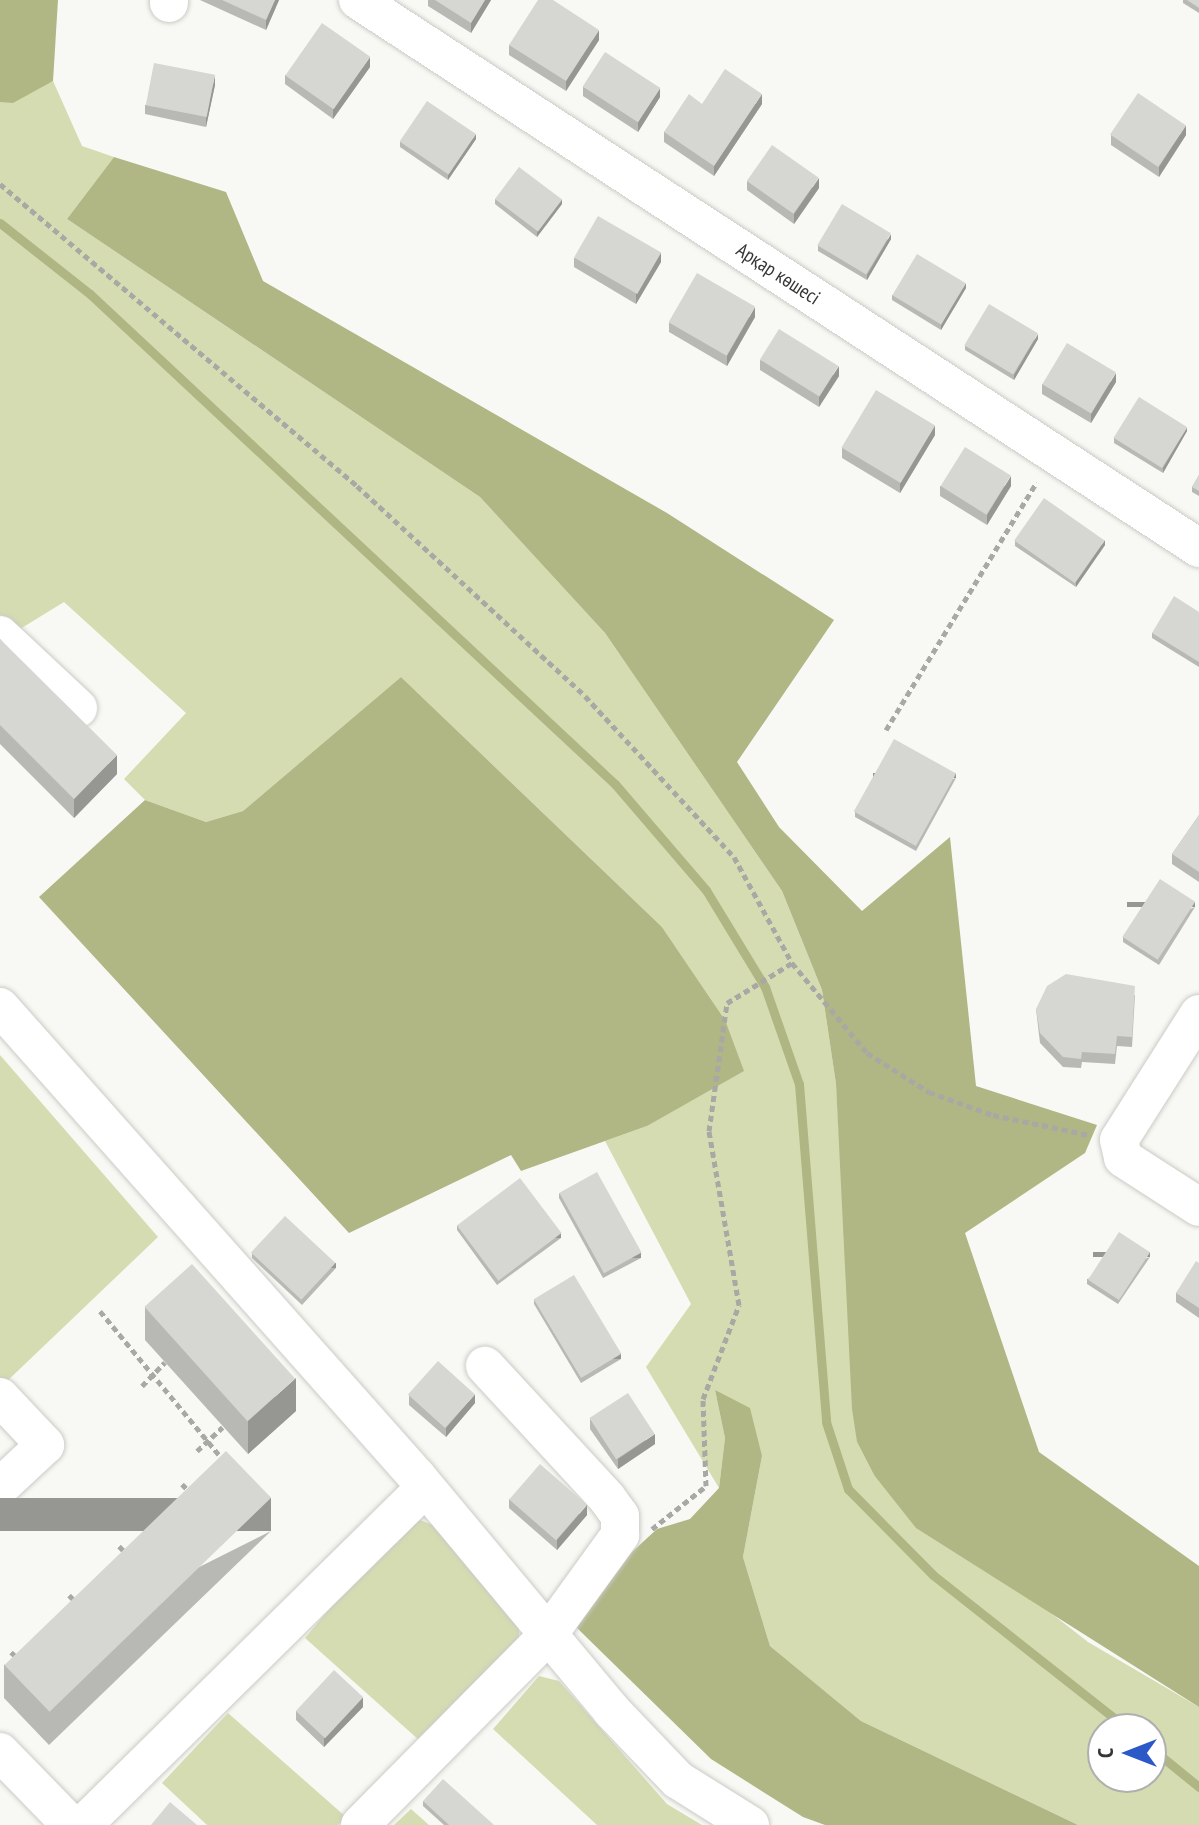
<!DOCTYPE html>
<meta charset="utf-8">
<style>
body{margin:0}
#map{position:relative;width:1199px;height:1825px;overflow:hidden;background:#f8f9f4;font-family:"PT Sans Narrow",sans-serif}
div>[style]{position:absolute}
.green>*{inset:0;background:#d6dcb1}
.forest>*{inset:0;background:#b0b684}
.stream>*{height:9px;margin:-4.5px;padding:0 4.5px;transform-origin:4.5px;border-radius:4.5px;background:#afb683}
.path>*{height:5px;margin-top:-2.5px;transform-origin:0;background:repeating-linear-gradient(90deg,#a8a8a4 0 6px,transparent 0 10px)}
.roads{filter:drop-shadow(0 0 2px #cacbc6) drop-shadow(0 0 2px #cacbc6)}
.minor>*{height:38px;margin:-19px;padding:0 19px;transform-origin:19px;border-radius:19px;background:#fff}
.wall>*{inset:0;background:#b8b8b5}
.shaded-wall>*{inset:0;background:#969693;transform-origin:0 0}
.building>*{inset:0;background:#d6d6d2;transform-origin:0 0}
span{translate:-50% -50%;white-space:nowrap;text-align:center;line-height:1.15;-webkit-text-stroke:7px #fff;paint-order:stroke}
.street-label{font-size:20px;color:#363634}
.north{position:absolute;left:1087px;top:1713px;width:80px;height:80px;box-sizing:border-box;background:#fff;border:2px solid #afafae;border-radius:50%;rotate:270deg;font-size:22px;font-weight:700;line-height:32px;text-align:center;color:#363634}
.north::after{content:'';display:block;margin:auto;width:28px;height:36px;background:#2c59c8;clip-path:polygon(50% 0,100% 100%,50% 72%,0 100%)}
</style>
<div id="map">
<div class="green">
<div style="clip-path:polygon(evenodd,53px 81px,82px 146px,114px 157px,67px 219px,480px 497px,605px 633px,782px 891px,822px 990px,836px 1084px,857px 1442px,874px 1475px,1088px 1642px,1199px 1707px,1199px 1825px,1078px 1825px,861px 1721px,770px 1646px,743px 1557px,762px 1456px,715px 1390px,725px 1438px,719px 1488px,646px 1367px,691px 1304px,605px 1141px,647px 1126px,725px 1020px,662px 927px,401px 677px,243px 811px,206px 822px,145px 800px,124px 779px,186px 713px,64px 602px,7px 637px,0 630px,0 102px,53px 81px,1103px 1729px,1151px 1729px,1151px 1777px,1103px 1777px,1103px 1729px)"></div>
<div style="clip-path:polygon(0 1055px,158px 1237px,3px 1385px,0 1382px)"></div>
<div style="clip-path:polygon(420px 1520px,438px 1527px,519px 1628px,519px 1643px,420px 1741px,305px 1638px,393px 1533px)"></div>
<div style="clip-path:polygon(539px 1676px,559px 1681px,667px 1804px,702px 1825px,597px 1825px,493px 1729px)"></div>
<div style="clip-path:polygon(228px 1713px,346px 1817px,338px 1825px,207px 1825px,162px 1783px)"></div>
<div style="clip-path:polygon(411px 1809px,429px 1825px,394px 1825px)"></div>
</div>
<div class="forest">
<div style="clip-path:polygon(0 0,58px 0,53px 81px,13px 103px,0 102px)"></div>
<div style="clip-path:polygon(114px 157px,226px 192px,263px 281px,667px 513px,834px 620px,737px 762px,779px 827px,862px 911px,950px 837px,976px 1086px,1097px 1125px,1085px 1153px,965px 1233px,1039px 1452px,1199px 1566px,1199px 1707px,916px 1528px,874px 1475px,857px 1442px,852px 1409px,836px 1084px,822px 990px,782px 891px,605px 633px,480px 497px,67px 219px)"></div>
<div style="clip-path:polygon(401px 677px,662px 927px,725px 1020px,744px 1071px,647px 1126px,521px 1171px,511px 1155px,349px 1233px,39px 897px,145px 800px,206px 822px,243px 811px)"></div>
<div style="clip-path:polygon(715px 1390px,750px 1408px,762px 1456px,743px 1557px,770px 1646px,861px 1721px,1078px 1825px,825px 1825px,803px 1817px,711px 1759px,576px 1627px,632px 1552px,657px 1529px,690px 1519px,719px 1488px,725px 1438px)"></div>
</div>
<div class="stream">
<div style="left:0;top:223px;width:115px;rotate:38.3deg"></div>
<div style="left:90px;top:294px;width:718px;rotate:43.03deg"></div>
<div style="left:615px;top:784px;width:140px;rotate:49.4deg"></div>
<div style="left:706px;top:890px;width:114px;rotate:58.7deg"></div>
<div style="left:765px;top:987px;width:103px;rotate:70.7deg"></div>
<div style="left:799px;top:1084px;width:339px;rotate:85.4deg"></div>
<div style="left:826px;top:1422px;width:71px;rotate:71.8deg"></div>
<div style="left:848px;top:1489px;width:121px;rotate:45.3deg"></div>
<div style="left:933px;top:1575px;width:248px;rotate:38.3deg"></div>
<div style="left:1151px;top:1748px;width:62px;rotate:39.1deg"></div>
</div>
<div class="path">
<div style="left:0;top:184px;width:468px;rotate:40.2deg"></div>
<div style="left:357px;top:486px;width:310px;rotate:42.6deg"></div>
<div style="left:585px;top:696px;width:219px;rotate:47.2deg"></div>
<div style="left:734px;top:857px;width:121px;rotate:61.3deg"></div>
<div style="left:792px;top:963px;width:117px;rotate:50.2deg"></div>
<div style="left:867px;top:1053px;width:73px;rotate:32.2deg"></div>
<div style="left:929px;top:1092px;width:68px;rotate:19.8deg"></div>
<div style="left:993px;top:1115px;width:98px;rotate:11.8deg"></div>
<div style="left:886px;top:730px;width:290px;rotate:-58.7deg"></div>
<div style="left:100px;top:1311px;width:195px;rotate:50.4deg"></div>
<div style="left:142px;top:1386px;width:33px;rotate:-46deg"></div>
<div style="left:197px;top:1451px;width:35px;rotate:-43deg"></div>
<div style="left:182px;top:1484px;width:14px;rotate:45deg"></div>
<div style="left:652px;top:1529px;width:69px;rotate:-38.5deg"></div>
<div style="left:706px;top:1486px;width:87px;rotate:-92deg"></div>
<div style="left:703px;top:1399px;width:101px;rotate:-69deg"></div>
<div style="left:739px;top:1305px;width:177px;rotate:-99.8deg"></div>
<div style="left:709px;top:1131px;width:129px;rotate:-82deg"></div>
<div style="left:727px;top:1003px;width:76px;rotate:-31.6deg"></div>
<div style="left:119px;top:1546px;width:13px;rotate:45deg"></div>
<div style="left:69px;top:1595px;width:11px;rotate:45deg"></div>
<div style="left:11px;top:1652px;width:12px;rotate:42deg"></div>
</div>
<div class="roads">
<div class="minor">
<div style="left:358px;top:0;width:1004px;rotate:33.09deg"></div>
<div style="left:169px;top:3px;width:3px;rotate:-90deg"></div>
<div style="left:0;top:635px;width:107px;rotate:43.1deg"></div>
<div style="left:0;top:1007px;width:630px;rotate:48.41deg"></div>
<div style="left:418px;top:1478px;width:302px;rotate:50.2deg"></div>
<div style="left:611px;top:1710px;width:97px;rotate:46.3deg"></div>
<div style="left:678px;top:1780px;width:85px;rotate:32deg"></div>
<div style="left:1199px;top:1014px;width:149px;rotate:122.4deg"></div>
<div style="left:1119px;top:1140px;width:18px;rotate:77deg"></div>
<div style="left:1123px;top:1158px;width:90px;rotate:32.8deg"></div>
<div style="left:0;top:1397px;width:66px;rotate:46.8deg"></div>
<div style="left:45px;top:1445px;width:62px;rotate:137deg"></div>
<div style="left:0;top:1752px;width:102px;rotate:45.8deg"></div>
<div style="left:83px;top:1825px;width:480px;rotate:-44.6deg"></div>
<div style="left:360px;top:1825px;width:266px;rotate:-45.3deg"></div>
<div style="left:547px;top:1636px;width:125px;rotate:-54.1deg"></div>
<div style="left:620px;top:1535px;width:19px;rotate:-90deg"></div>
<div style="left:620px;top:1516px;width:22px;rotate:-126deg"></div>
<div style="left:607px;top:1498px;width:180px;rotate:-132.7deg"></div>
</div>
</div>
<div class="wall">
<div style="clip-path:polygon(200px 0,279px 0,266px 30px)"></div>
<div style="clip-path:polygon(428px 0,491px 0,471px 33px,428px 6px)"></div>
<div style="clip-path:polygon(1183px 0,1199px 0,1199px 13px,1183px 3px)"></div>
<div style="clip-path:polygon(599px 40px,566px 91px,509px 55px,509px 45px)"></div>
<div style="clip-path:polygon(370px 67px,333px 119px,285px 84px,285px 75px)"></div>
<div style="clip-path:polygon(215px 85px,206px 127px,145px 114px,145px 105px)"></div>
<div style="clip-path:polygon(583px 87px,660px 97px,638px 132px,583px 96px)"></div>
<div style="clip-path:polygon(702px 104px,762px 104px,714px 176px,664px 142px,664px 132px)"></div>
<div style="clip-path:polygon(1111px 135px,1186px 135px,1159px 177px,1111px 145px)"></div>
<div style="clip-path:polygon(476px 139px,448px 180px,400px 147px,400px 142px)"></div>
<div style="clip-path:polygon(747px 181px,819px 188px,794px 224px,747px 190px)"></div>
<div style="clip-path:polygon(495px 199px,562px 204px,537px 237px,495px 204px)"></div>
<div style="clip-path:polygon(891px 239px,867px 280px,818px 251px,818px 246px)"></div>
<div style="clip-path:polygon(574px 258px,661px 262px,636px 304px,574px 267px)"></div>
<div style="clip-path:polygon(966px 288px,941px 330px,892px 300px,892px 295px)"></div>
<div style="clip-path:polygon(755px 317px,727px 366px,669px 332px,669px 323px)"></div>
<div style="clip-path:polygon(1038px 339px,1014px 380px,965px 350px,965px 346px)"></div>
<div style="clip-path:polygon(760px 360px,839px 376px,819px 407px,760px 370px)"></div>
<div style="clip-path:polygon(1116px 382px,1091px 423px,1042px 394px,1042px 384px)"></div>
<div style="clip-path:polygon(1187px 431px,1163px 473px,1114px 443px,1114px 438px)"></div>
<div style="clip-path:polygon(935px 435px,900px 493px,842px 458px,842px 448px)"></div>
<div style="clip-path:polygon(1199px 475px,1199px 496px,1192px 492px,1192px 487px)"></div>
<div style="clip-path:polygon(940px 486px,1011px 486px,987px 525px,940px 496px)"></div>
<div style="clip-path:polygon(1015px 541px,1105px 545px,1076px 587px,1015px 546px)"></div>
<div style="clip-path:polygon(1199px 612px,1199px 667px,1152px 638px,1152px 633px)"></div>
<div style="clip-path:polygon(0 639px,117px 774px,74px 818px,0 744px)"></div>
<div style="clip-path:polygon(956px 778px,916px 851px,855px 817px,855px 812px)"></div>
<div style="clip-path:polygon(1199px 815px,1199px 882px,1172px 864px,1172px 854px)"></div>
<div style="clip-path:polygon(1195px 907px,1159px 965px,1123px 942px,1123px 937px)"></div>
<div style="clip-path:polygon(1135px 995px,1132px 1047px,1117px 1046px,1115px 1064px,1082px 1062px,1081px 1068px,1063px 1067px,1040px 1043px,1036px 1009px)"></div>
<div style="clip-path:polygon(559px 1193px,641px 1258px,603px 1278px,559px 1198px)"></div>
<div style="clip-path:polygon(457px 1225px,561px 1238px,497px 1285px,457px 1230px)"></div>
<div style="clip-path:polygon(252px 1253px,336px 1268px,302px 1305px,252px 1258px)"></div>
<div style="clip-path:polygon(1150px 1257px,1118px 1304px,1087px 1284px,1087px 1279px)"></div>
<div style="clip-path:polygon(1199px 1263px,1199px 1318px,1176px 1302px,1176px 1293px)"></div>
<div style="clip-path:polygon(534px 1299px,621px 1359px,581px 1383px,534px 1304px)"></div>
<div style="clip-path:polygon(145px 1307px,296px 1411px,248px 1454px,145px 1340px)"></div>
<div style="clip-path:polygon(409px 1395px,475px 1403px,446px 1437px,409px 1405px)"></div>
<div style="clip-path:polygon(590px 1419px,655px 1444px,618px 1469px,590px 1429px)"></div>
<div style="clip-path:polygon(509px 1499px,587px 1515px,557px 1550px,509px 1508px)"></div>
<div style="clip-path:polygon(271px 1531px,49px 1745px,4px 1698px,4px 1665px)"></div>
<div style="clip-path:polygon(363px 1707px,324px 1747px,296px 1720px,296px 1711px)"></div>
<div style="clip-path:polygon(423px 1801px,494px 1825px,444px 1825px,423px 1806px)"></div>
</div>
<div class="shaded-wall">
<div style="clip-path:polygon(275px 0,279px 0,266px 30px,266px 20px)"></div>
<div style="clip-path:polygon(485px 0,491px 0,471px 33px,471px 23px)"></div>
<div style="clip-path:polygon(599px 30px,599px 40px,566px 91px,566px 81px)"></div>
<div style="clip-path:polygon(370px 57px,370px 67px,333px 119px,333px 109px)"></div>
<div style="clip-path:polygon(215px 75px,215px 85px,206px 127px,206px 118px)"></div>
<div style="clip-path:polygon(660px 88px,660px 97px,638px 132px,638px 122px)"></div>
<div style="clip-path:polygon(762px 94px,762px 104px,714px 176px,714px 166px)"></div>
<div style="clip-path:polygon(1186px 125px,1186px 135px,1159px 177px,1159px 167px)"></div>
<div style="clip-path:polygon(476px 134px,476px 139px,448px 180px,448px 175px)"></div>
<div style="clip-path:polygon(819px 178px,819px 188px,794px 224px,794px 214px)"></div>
<div style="clip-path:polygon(562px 199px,562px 204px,537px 237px,537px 232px)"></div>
<div style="clip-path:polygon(891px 234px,891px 239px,867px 280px,867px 275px)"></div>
<div style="clip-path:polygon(661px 252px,661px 262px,636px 304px,636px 294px)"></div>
<div style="clip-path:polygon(966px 283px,966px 288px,941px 330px,941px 325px)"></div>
<div style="clip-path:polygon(755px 307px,755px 317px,727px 366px,727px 356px)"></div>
<div style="clip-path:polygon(1038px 334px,1038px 339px,1014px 380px,1014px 375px)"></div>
<div style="clip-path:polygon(839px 366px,839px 376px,819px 407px,819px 397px)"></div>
<div style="clip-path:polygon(1116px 373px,1116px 382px,1091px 423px,1091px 414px)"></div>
<div style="clip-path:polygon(935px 425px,935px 435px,900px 493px,900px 483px)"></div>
<div style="clip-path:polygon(1187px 427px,1187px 431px,1163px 473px,1163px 468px)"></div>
<div style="clip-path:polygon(1011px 476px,1011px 486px,987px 525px,987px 515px)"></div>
<div style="clip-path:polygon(1105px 540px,1105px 545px,1076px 587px,1076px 582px)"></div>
<div style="clip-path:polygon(117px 755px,117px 774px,74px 818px,74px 799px)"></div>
<div style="left:956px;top:773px;width:5px;height:83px;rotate:90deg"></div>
<div style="left:1195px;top:902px;width:5px;height:68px;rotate:90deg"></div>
<div style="left:561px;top:1233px;width:5px;height:79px;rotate:90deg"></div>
<div style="left:1150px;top:1252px;width:5px;height:57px;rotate:90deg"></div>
<div style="left:641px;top:1253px;width:5px;height:43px;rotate:90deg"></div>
<div style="left:336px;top:1263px;width:5px;height:50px;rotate:90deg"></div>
<div style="left:621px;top:1354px;width:5px;height:47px;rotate:90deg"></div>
<div style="clip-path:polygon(296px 1378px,296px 1411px,248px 1454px,248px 1421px)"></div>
<div style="clip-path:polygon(475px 1394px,475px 1403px,446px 1437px,446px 1428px)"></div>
<div style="clip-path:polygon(655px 1434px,655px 1444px,618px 1469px,618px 1459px)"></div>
<div style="left:271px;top:1498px;width:33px;height:308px;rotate:90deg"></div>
<div style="clip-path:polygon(587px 1505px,587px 1515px,557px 1550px,557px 1540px)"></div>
<div style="clip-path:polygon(363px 1697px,363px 1707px,324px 1747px,324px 1738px)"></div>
</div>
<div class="building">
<div style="clip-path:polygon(222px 0,275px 0,266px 20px)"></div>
<div style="clip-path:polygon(435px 0,485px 0,471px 23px)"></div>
<div style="clip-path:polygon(538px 0,553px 0,599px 30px,566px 81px,509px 45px)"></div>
<div style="clip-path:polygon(1187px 0,1199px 0,1199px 8px)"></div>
<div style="left:322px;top:23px;width:59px;height:64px;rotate:35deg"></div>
<div style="left:605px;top:52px;width:66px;height:41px;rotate:33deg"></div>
<div style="left:154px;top:63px;width:62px;height:43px;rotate:11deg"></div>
<div style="clip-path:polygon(725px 69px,762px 94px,714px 166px,664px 132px,689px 94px,702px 104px)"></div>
<div style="left:1138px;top:93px;width:58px;height:50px;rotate:34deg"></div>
<div style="left:427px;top:101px;width:59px;height:49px;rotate:34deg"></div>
<div style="left:772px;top:145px;width:57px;height:44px;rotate:35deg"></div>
<div style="left:519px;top:167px;width:54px;height:40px;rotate:37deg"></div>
<div style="left:842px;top:204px;width:57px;height:48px;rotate:31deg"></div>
<div style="left:598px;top:216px;width:73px;height:48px;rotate:30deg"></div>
<div style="left:917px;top:254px;width:57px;height:48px;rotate:31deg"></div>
<div style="left:697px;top:273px;width:67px;height:57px;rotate:30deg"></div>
<div style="left:989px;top:304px;width:57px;height:48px;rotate:31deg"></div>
<div style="left:779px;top:329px;width:70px;height:36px;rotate:32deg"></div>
<div style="left:1067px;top:343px;width:57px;height:48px;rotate:31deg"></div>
<div style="left:876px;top:390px;width:69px;height:67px;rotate:31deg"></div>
<div style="left:1139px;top:397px;width:57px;height:48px;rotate:32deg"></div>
<div style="left:965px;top:447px;width:54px;height:46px;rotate:32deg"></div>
<div style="clip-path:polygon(1199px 475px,1199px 491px,1192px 487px)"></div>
<div style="left:1044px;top:498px;width:74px;height:52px;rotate:35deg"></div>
<div style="clip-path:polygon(1174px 596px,1199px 612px,1199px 662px,1152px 633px)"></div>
<div style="clip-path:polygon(0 639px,117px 755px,74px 799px,0 725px)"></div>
<div style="left:894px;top:739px;width:71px;height:83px;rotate:29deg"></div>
<div style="clip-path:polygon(1199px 815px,1199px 872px,1172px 854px)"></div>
<div style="left:1160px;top:879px;width:42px;height:69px;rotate:33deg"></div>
<div style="clip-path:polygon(1066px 974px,1135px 986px,1132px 1037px,1117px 1036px,1115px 1054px,1082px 1052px,1081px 1059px,1063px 1057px,1040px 1033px,1036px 1009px,1047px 986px)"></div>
<div style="left:597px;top:1172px;width:92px;height:43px;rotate:61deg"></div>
<div style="left:520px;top:1178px;width:69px;height:79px;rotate:53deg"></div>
<div style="left:285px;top:1216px;width:69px;height:50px;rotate:43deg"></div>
<div style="left:1119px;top:1232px;width:37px;height:57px;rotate:33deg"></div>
<div style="clip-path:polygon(1196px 1261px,1199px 1263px,1199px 1308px,1176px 1293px)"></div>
<div style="left:192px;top:1264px;width:154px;height:64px;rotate:48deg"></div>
<div style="left:574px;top:1275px;width:92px;height:47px;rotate:59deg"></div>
<div style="left:438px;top:1361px;width:50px;height:45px;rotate:42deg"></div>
<div style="left:628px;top:1393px;width:49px;height:46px;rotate:57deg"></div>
<div style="left:226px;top:1451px;width:65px;height:308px;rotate:46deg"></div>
<div style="left:540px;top:1464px;width:62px;height:47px;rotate:41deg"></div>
<div style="left:334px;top:1670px;width:40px;height:56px;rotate:43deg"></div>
<div style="clip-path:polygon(443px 1779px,494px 1825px,449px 1825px,423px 1801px)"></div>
<div style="clip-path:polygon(170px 1802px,197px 1825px,151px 1825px)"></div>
</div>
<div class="street-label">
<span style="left:778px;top:274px;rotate:33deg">Арқар көшесі</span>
</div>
<div class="north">С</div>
</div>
